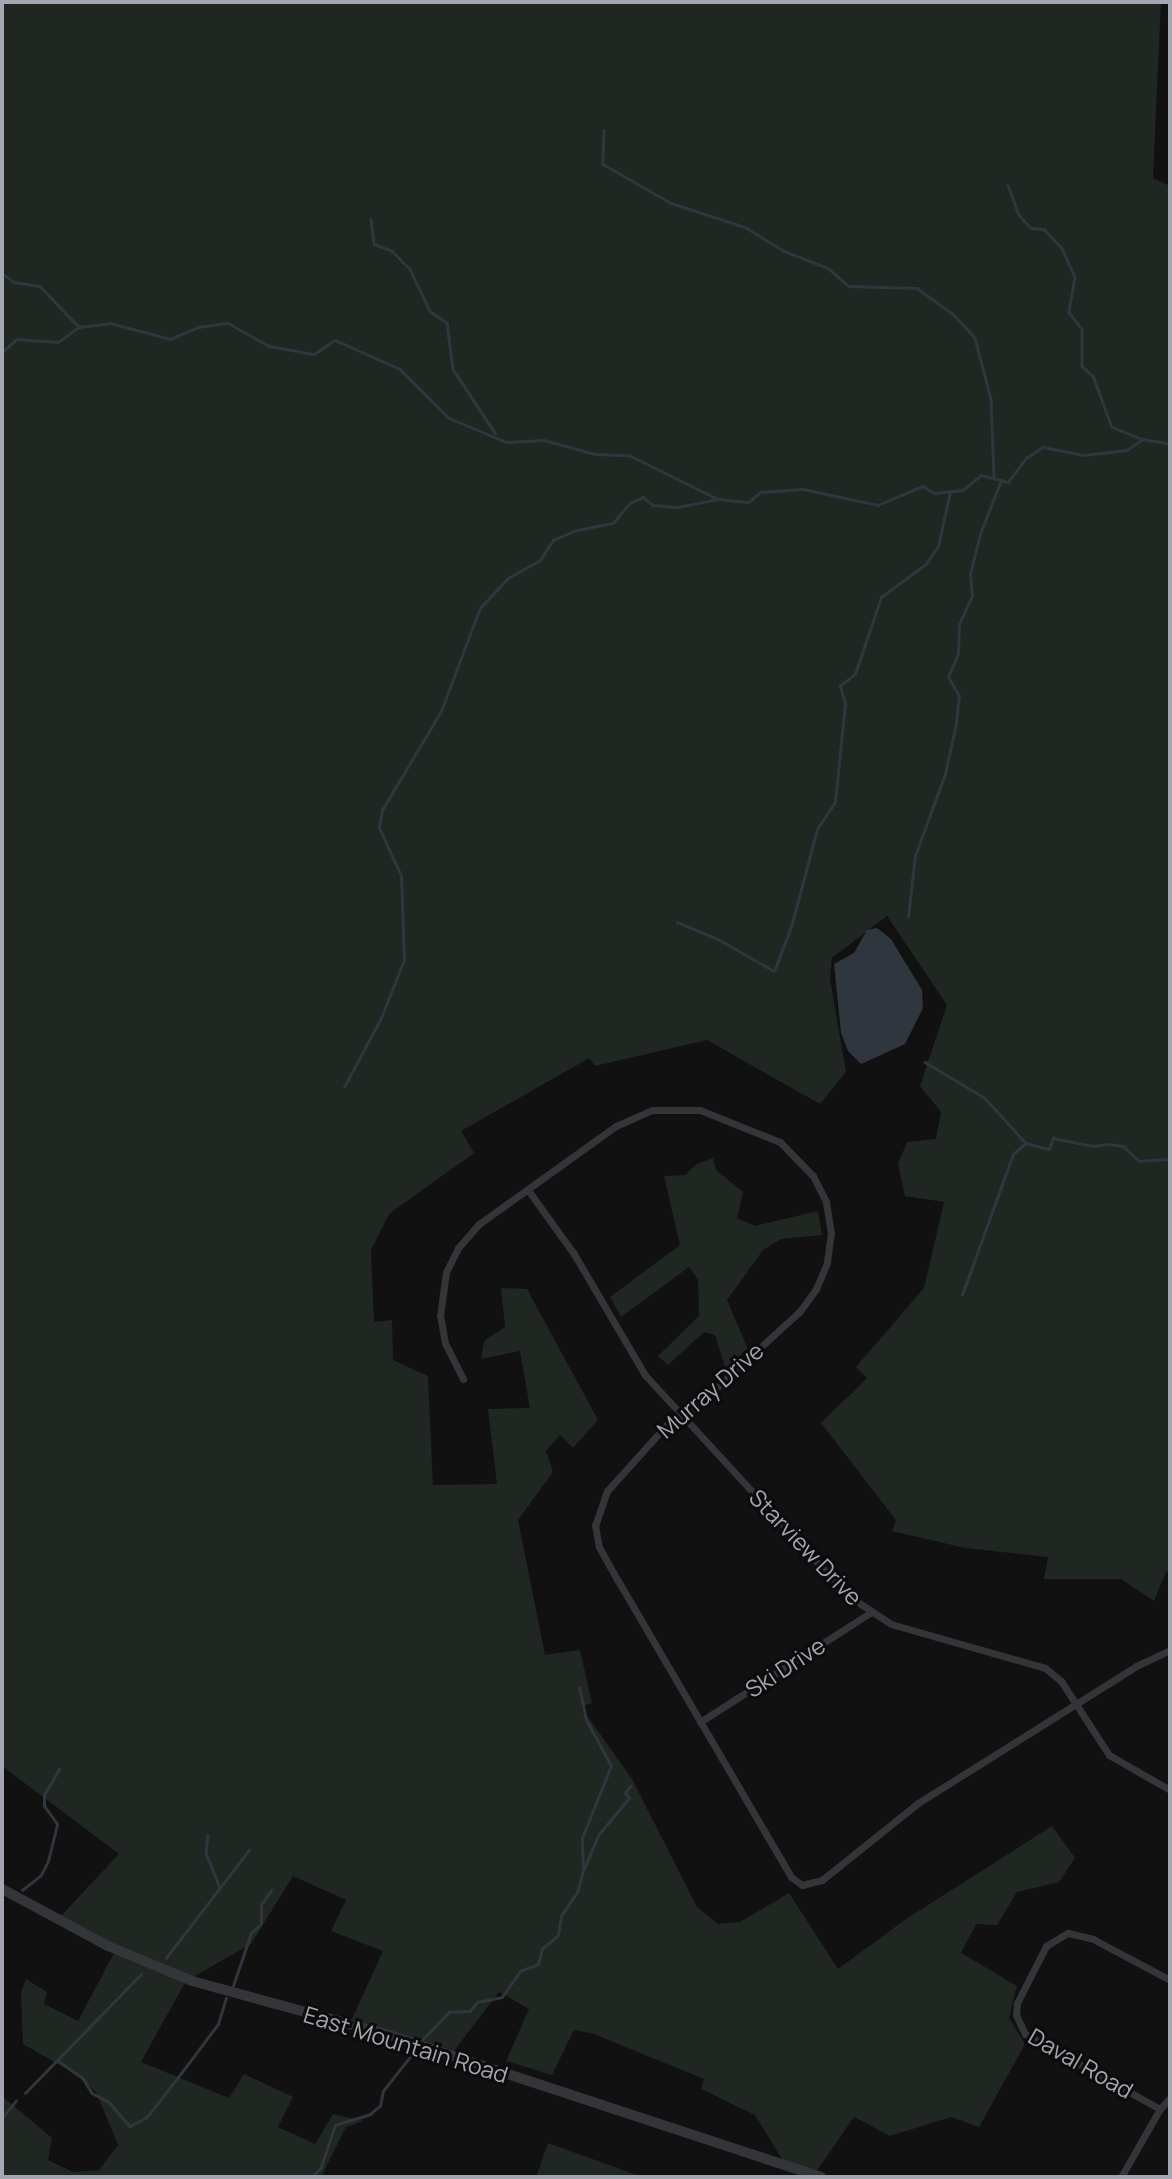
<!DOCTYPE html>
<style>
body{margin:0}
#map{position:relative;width:1172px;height:2179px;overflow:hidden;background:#111112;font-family:Manrope,sans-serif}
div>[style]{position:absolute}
.green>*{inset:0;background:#202621}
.water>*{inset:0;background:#30363d}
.stream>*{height:2.5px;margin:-1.25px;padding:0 1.25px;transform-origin:1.25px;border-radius:1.25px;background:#30363d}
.minor>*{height:7px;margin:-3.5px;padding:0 3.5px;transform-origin:3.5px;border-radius:3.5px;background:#343539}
.tertiary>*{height:10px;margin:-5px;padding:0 5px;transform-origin:5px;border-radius:5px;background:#343539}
span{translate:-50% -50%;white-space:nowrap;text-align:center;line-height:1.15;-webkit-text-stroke:6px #0c0c0d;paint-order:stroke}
.street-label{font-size:23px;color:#a4a7b1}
.frame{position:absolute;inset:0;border:4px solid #a4a7b1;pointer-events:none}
</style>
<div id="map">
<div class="green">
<div style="clip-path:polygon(2px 2px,1161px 2px,1153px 178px,1170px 186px,1170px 1573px,1166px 1572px,1154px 1601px,1121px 1579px,1044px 1579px,1048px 1557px,965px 1548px,892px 1531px,896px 1520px,821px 1423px,867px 1378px,856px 1367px,924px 1288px,944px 1202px,905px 1196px,898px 1164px,907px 1142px,936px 1139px,941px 1112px,920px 1086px,947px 1005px,887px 916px,832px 958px,830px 979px,846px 1072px,820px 1104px,707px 1040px,595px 1066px,589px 1058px,461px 1131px,474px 1153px,389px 1214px,371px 1250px,374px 1322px,392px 1320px,393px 1360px,428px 1376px,433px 1485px,497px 1484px,488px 1409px,530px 1408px,520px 1351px,481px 1359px,484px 1341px,505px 1327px,501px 1288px,527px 1289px,598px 1420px,573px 1448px,560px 1435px,546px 1451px,553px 1472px,518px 1520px,545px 1655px,580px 1650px,592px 1703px,581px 1707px,632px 1779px,697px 1907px,718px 1924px,740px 1922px,789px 1893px,838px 1969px,906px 1919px,1052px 1826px,1075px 1858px,1059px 1882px,1017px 1892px,997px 1925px,976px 1924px,961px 1953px,1017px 1986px,1009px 2018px,1025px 2044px,979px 2127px,951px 2117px,890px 2136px,854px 2117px,816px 2172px,785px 2164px,755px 2115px,701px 2089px,704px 2079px,594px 2034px,574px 2030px,552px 2075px,506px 2061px,529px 2009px,499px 1992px,453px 2052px,352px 2019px,383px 1951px,331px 1931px,346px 1900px,293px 1876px,251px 1944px,186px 1981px,141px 2062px,229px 2098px,244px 2074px,293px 2097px,278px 2127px,315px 2144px,333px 2114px,364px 2121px,346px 2127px,321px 2177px,2px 2177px,2px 2096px,52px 2138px,48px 2160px,73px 2172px,99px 2170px,118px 2145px,96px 2092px,77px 2075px,23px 2044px,21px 1992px,26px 1979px,47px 1992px,44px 2004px,78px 2021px,114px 1953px,60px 1917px,119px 1854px,2px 1766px)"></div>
<div style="clip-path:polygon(713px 1158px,716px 1170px,743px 1192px,737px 1218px,755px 1226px,818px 1211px,822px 1235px,781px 1239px,763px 1250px,727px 1300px,748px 1349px,726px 1370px,715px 1335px,704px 1332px,668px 1365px,658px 1356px,699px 1316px,698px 1280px,689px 1267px,621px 1317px,610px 1297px,680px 1245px,664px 1176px,685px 1175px,697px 1164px)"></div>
<div style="clip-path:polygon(548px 2143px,642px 2177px,536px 2177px)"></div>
</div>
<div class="water">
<div style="clip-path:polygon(877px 928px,891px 939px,922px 990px,923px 1008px,905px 1044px,861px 1064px,848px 1051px,841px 1033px,834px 964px,854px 953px,867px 930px)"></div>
</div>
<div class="stream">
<div style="left:604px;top:130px;width:34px;rotate:92deg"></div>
<div style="left:603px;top:164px;width:78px;rotate:29.8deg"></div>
<div style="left:671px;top:203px;width:78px;rotate:18deg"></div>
<div style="left:745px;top:227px;width:46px;rotate:31.6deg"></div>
<div style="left:784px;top:251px;width:47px;rotate:21.1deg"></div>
<div style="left:828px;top:268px;width:28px;rotate:41deg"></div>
<div style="left:849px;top:286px;width:68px;rotate:1.7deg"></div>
<div style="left:917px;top:288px;width:44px;rotate:35.8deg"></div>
<div style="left:953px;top:314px;width:33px;rotate:47deg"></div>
<div style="left:975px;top:338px;width:63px;rotate:75.3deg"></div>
<div style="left:991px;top:399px;width:79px;rotate:87.8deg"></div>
<div style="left:1008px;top:185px;width:32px;rotate:70deg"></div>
<div style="left:1019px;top:215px;width:18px;rotate:47deg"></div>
<div style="left:1031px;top:228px;width:13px;rotate:4deg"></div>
<div style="left:1044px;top:229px;width:26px;rotate:47deg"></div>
<div style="left:1062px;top:248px;width:32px;rotate:66deg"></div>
<div style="left:1075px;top:277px;width:36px;rotate:100deg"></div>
<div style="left:1069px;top:312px;width:21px;rotate:53deg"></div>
<div style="left:1082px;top:329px;width:37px;rotate:90deg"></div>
<div style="left:1082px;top:366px;width:15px;rotate:42deg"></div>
<div style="left:1093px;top:376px;width:54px;rotate:69.6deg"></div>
<div style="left:1112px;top:427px;width:32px;rotate:22deg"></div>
<div style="left:371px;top:219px;width:25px;rotate:83deg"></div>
<div style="left:374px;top:244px;width:19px;rotate:21deg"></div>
<div style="left:392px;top:251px;width:25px;rotate:45deg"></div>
<div style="left:410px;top:269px;width:47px;rotate:64.5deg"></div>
<div style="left:430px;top:311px;width:21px;rotate:35deg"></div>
<div style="left:447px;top:323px;width:46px;rotate:82.6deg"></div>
<div style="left:453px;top:369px;width:77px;rotate:56.7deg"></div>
<div style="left:2px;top:273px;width:15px;rotate:37deg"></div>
<div style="left:14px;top:282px;width:26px;rotate:9deg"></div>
<div style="left:40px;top:286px;width:57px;rotate:46.4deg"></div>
<div style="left:79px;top:327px;width:31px;rotate:-7deg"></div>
<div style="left:110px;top:323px;width:62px;rotate:14.9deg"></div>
<div style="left:170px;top:339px;width:30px;rotate:-23deg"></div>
<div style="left:198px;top:327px;width:30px;rotate:-8deg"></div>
<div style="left:228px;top:323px;width:47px;rotate:29.3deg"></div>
<div style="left:269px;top:346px;width:46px;rotate:10.1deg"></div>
<div style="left:314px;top:354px;width:25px;rotate:-34deg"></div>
<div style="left:335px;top:340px;width:71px;rotate:24deg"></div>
<div style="left:400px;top:369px;width:69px;rotate:45deg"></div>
<div style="left:449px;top:418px;width:62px;rotate:22.8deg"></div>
<div style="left:506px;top:442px;width:38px;rotate:-3deg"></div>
<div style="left:544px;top:440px;width:53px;rotate:15.4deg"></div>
<div style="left:595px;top:454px;width:34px;rotate:2deg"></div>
<div style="left:629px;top:455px;width:99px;rotate:26.3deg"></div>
<div style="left:2px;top:352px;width:20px;rotate:-41deg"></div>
<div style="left:17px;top:339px;width:41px;rotate:4.2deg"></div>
<div style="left:58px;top:342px;width:26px;rotate:-36deg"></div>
<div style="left:908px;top:917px;width:61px;rotate:-83.5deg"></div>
<div style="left:915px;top:856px;width:87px;rotate:-69.9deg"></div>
<div style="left:945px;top:774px;width:52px;rotate:-77.8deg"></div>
<div style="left:956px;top:723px;width:27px;rotate:-84deg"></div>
<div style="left:959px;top:696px;width:22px;rotate:-120deg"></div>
<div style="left:948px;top:677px;width:25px;rotate:-67deg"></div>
<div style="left:958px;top:654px;width:30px;rotate:-88deg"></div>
<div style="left:959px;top:624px;width:31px;rotate:-65deg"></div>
<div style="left:972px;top:596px;width:22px;rotate:-95deg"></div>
<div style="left:970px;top:574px;width:41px;rotate:-76deg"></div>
<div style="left:980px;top:534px;width:58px;rotate:-68.7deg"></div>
<div style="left:677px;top:922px;width:44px;rotate:22.5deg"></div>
<div style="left:718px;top:939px;width:64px;rotate:29.7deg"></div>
<div style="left:774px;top:971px;width:47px;rotate:-68.9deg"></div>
<div style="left:791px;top:927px;width:101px;rotate:-75.1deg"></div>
<div style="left:817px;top:829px;width:32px;rotate:-56deg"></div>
<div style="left:835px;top:802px;width:99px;rotate:-84.2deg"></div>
<div style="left:845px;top:704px;width:19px;rotate:-106deg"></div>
<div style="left:840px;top:686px;width:19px;rotate:-39deg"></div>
<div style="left:855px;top:674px;width:81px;rotate:-71.3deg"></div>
<div style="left:881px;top:597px;width:56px;rotate:-36.3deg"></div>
<div style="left:926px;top:564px;width:22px;rotate:-56deg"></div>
<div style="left:938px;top:546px;width:55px;rotate:-77.5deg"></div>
<div style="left:925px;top:1062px;width:70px;rotate:31deg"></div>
<div style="left:985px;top:1098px;width:61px;rotate:47.7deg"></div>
<div style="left:1026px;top:1143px;width:24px;rotate:15deg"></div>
<div style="left:1049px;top:1149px;width:12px;rotate:-70deg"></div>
<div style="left:1053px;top:1138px;width:41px;rotate:11.3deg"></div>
<div style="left:1093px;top:1146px;width:16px;rotate:-7deg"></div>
<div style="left:1109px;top:1144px;width:14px;rotate:8deg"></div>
<div style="left:1123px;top:1146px;width:22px;rotate:43deg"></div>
<div style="left:1139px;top:1161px;width:31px;rotate:-4deg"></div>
<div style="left:344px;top:1087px;width:78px;rotate:-61.8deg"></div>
<div style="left:381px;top:1018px;width:62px;rotate:-68.4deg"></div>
<div style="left:404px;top:960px;width:84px;rotate:-92deg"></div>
<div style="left:401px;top:876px;width:53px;rotate:-114.6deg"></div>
<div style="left:379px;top:828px;width:18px;rotate:-81deg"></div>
<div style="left:382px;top:810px;width:115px;rotate:-59.2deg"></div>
<div style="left:441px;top:711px;width:110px;rotate:-69.3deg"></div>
<div style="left:480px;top:608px;width:41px;rotate:-47deg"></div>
<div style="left:508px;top:578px;width:37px;rotate:-29deg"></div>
<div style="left:540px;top:560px;width:24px;rotate:-57deg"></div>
<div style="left:553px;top:540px;width:26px;rotate:-23deg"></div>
<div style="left:577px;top:530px;width:37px;rotate:-11deg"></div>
<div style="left:613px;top:523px;width:26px;rotate:-50deg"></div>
<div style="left:630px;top:503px;width:14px;rotate:-25deg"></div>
<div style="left:643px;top:497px;width:13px;rotate:39deg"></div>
<div style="left:653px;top:505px;width:25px;rotate:5deg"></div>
<div style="left:678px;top:507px;width:41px;rotate:-11.3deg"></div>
<div style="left:718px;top:499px;width:31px;rotate:6deg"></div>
<div style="left:749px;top:502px;width:15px;rotate:-42deg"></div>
<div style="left:760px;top:492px;width:43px;rotate:-4deg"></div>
<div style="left:803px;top:489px;width:77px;rotate:12deg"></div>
<div style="left:878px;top:505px;width:49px;rotate:-22.9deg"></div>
<div style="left:923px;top:486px;width:13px;rotate:32deg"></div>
<div style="left:934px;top:493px;width:29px;rotate:-6deg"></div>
<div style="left:963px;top:490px;width:23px;rotate:-40deg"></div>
<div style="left:981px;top:475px;width:28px;rotate:15deg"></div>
<div style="left:1008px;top:482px;width:30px;rotate:-53deg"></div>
<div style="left:1026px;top:458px;width:20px;rotate:-33deg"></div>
<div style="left:1043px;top:447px;width:42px;rotate:11deg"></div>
<div style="left:1084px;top:455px;width:43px;rotate:-6.6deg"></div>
<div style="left:1127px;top:450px;width:19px;rotate:-35deg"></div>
<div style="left:1143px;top:439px;width:27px;rotate:10deg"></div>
<div style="left:962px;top:1295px;width:150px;rotate:-70.1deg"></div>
<div style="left:1013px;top:1154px;width:17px;rotate:-40deg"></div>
<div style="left:208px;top:1835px;width:18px;rotate:96deg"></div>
<div style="left:206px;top:1853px;width:37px;rotate:68deg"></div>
<div style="left:584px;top:1869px;width:38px;rotate:-67deg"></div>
<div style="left:599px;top:1834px;width:47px;rotate:-50.2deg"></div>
<div style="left:629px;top:1798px;width:6px;rotate:-129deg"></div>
<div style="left:625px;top:1793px;width:9px;rotate:-54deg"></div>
<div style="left:22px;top:1890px;width:24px;rotate:-38deg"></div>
<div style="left:41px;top:1875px;width:16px;rotate:-63deg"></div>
<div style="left:48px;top:1861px;width:38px;rotate:-76deg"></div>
<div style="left:57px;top:1824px;width:22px;rotate:-126deg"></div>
<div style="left:44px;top:1806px;width:11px;rotate:-90deg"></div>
<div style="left:44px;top:1795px;width:30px;rotate:-60deg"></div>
<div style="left:166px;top:1958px;width:136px;rotate:-52.5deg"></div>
<div style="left:233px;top:1986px;width:56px;rotate:-71.2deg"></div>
<div style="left:251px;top:1933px;width:13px;rotate:-42deg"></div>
<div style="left:261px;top:1924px;width:19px;rotate:-90deg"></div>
<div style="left:261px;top:1905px;width:18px;rotate:-56deg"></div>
<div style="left:423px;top:2039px;width:37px;rotate:-46deg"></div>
<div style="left:449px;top:2012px;width:21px;rotate:-3deg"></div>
<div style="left:470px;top:2011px;width:11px;rotate:-52deg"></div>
<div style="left:477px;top:2002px;width:25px;rotate:-11deg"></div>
<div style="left:502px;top:1997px;width:32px;rotate:-55deg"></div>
<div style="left:520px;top:1971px;width:19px;rotate:-21deg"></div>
<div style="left:538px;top:1964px;width:16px;rotate:-75deg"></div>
<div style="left:542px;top:1949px;width:21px;rotate:-41deg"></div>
<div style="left:558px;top:1935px;width:19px;rotate:-81deg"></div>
<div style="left:561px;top:1916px;width:29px;rotate:-56deg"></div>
<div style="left:577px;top:1892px;width:22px;rotate:-74deg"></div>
<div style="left:583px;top:1871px;width:33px;rotate:-92deg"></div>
<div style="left:582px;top:1838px;width:78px;rotate:-68.1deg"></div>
<div style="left:611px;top:1766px;width:52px;rotate:-118.5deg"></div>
<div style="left:586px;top:1720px;width:33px;rotate:-102deg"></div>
<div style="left:57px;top:2060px;width:32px;rotate:35deg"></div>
<div style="left:83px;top:2078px;width:17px;rotate:59deg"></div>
<div style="left:92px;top:2093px;width:19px;rotate:28deg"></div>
<div style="left:109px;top:2102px;width:32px;rotate:49deg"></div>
<div style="left:130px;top:2126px;width:19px;rotate:-28deg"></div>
<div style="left:147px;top:2117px;width:57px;rotate:-52.1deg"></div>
<div style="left:182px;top:2072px;width:60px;rotate:-53.1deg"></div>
<div style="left:218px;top:2024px;width:27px;rotate:-73deg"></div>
<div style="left:25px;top:2093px;width:166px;rotate:-45.7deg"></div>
<div style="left:2px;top:2118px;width:22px;rotate:-51deg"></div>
<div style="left:312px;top:2177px;width:13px;rotate:-48deg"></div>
<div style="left:321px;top:2167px;width:44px;rotate:-71.6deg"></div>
<div style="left:335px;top:2125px;width:37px;rotate:-17deg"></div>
<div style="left:370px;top:2114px;width:13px;rotate:-39deg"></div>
<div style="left:380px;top:2106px;width:15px;rotate:-79deg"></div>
<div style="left:383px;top:2091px;width:53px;rotate:-51.8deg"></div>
</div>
<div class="minor">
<div style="left:528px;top:1190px;width:79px;rotate:54.3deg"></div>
<div style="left:574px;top:1254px;width:140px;rotate:59.6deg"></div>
<div style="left:645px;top:1375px;width:299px;rotate:47.4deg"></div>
<div style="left:847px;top:1595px;width:53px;rotate:33.4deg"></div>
<div style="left:891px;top:1624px;width:160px;rotate:15.9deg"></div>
<div style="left:1045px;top:1668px;width:21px;rotate:39deg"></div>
<div style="left:1061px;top:1681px;width:88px;rotate:57deg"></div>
<div style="left:1109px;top:1755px;width:70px;rotate:29.8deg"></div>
<div style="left:463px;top:1379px;width:40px;rotate:-116.6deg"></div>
<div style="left:445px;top:1343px;width:27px;rotate:-100deg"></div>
<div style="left:440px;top:1316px;width:44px;rotate:-82.2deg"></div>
<div style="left:446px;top:1272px;width:27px;rotate:-63deg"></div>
<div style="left:458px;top:1248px;width:32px;rotate:-49deg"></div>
<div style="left:479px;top:1224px;width:168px;rotate:-35.6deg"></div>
<div style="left:616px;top:1126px;width:39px;rotate:-24deg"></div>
<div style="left:652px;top:1110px;width:48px"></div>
<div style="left:700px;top:1110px;width:86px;rotate:21.8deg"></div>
<div style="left:780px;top:1142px;width:47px;rotate:45.9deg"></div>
<div style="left:813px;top:1176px;width:29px;rotate:63deg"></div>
<div style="left:826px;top:1202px;width:31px;rotate:81deg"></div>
<div style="left:831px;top:1233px;width:30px;rotate:98deg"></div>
<div style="left:827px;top:1263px;width:28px;rotate:113deg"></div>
<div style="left:816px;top:1289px;width:29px;rotate:126deg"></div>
<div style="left:799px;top:1312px;width:145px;rotate:137.5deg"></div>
<div style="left:692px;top:1410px;width:25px;rotate:153deg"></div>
<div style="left:670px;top:1421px;width:94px;rotate:132deg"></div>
<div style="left:607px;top:1491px;width:36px;rotate:109deg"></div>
<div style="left:595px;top:1525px;width:22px;rotate:80deg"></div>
<div style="left:599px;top:1547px;width:37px;rotate:61deg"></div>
<div style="left:617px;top:1579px;width:345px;rotate:59.7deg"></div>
<div style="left:791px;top:1877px;width:14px;rotate:36deg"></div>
<div style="left:802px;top:1885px;width:21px;rotate:-14deg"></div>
<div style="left:822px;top:1880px;width:123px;rotate:-38.7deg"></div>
<div style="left:918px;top:1803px;width:257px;rotate:-32.1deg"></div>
<div style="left:1136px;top:1666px;width:38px;rotate:-25deg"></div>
<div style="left:700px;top:1722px;width:202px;rotate:-32.7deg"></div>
<div style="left:1160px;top:2109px;width:154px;rotate:-150.9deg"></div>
<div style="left:1025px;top:2034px;width:21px;rotate:-115deg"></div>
<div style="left:1016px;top:2015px;width:12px;rotate:-85deg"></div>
<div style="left:1017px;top:2003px;width:64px;rotate:-63deg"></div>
<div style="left:1046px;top:1946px;width:26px;rotate:-31deg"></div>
<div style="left:1068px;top:1933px;width:26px;rotate:13deg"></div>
<div style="left:1093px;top:1939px;width:87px;rotate:28deg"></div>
<div style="left:1121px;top:2177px;width:78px;rotate:-60.2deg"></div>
<div style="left:1160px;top:2109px;width:15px;rotate:-48deg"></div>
</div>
<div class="tertiary">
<div style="left:2px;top:1889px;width:120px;rotate:28.3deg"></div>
<div style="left:108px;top:1946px;width:91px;rotate:22.6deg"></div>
<div style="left:192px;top:1981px;width:204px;rotate:15.3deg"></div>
<div style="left:389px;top:2035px;width:455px;rotate:18.2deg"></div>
</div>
<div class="street-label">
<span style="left:710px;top:1390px;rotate:-41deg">Murray Drive</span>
<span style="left:806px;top:1547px;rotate:46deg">Starview Drive</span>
<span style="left:785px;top:1667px;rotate:-33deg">Ski Drive</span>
<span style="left:406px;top:2044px;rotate:17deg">East Mountain Road</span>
<span style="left:1081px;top:2063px;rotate:30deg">Daval Road</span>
</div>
<div class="frame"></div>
</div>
